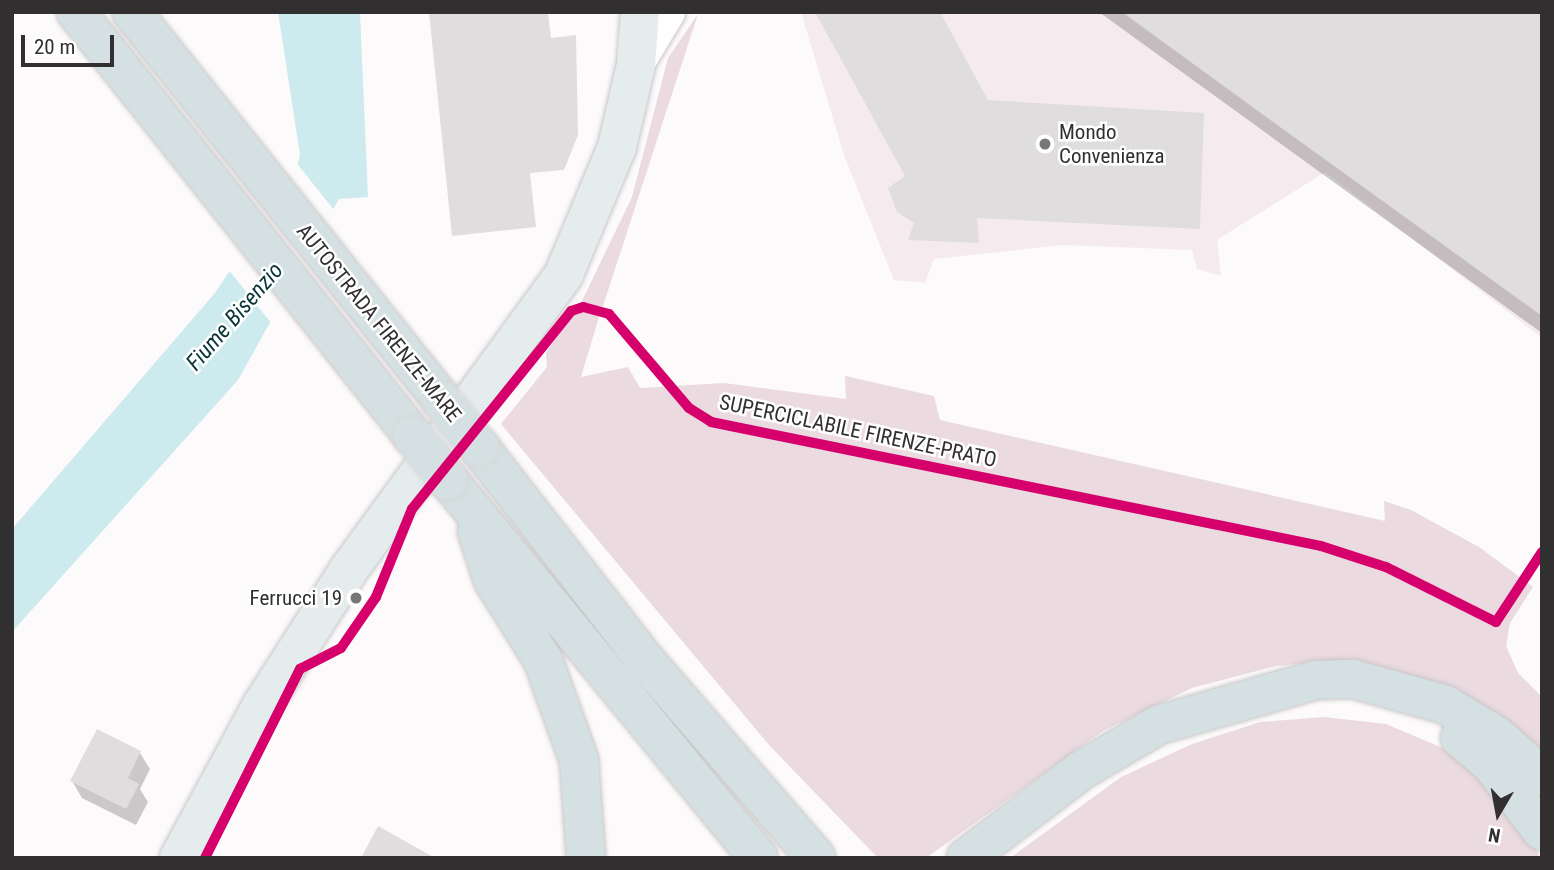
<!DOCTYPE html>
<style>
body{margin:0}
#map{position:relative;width:1554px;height:870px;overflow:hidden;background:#fdfafb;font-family:"Roboto Condensed",sans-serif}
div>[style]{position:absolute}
.built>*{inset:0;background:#f5ebef}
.green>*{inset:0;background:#ebdae0}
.water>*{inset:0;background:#cdebee}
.pier>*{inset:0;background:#fdfafb}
.shadow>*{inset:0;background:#0003}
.building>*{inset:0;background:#e0ddde}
.roads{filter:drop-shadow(0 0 2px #c9c6c7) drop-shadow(0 0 2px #c9c6c7)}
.street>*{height:33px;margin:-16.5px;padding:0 16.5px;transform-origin:16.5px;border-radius:16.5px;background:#fffefe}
.primary>*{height:38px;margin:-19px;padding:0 19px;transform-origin:19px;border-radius:19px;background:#e5eced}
.highway>*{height:38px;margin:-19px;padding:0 19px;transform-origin:19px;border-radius:19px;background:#d4e0e1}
.bridges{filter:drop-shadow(0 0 2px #d9d8d8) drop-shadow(0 0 2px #d9d8d8)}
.highway-bridge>*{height:38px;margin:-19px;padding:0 19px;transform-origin:19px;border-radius:19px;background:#d4e0e1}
.cycleway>*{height:10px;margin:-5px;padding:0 5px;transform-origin:5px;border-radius:5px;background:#d6006c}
.dots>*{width:19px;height:19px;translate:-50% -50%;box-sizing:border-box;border:4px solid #fff;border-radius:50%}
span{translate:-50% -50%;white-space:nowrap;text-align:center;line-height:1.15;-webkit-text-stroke:5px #fff;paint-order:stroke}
.poi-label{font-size:21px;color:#322f30}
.left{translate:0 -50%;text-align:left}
.right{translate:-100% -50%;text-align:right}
.street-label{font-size:21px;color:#322f30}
.water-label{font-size:23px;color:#0a3639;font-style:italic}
.frame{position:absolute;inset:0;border:14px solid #322f30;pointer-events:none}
.north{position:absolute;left:1463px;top:779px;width:70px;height:70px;-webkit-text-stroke:5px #fff;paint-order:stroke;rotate:190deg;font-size:19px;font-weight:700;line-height:28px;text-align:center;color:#322f30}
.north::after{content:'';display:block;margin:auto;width:24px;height:32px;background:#322f30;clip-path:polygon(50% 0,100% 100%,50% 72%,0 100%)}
.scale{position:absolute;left:21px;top:35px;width:93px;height:32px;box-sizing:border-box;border:4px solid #322f30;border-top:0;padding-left:9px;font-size:21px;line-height:24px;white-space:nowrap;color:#322f30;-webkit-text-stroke:5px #fff;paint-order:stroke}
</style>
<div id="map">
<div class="built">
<div style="clip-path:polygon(801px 12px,1542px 12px,1542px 338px,1325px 172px,1217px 240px,1221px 276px,1197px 269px,1192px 250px,1063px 245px,934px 259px,925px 283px,894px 280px,844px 155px)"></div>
</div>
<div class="green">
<div style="clip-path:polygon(698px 14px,603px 306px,579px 307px,632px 197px,668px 58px)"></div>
<div style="clip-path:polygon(592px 312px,599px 317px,581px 377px,628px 367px,640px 388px,724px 383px,846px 399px,845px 376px,934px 396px,940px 420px,1385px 521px,1384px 501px,1411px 510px,1479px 547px,1533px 587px,1510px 623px,1506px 646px,1518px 673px,1542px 697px,1542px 755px,1306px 663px,1276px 666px,1192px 688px,1103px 731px,926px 858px,878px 858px,769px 745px,501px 424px,547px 367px,546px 353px,572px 314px)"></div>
<div style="clip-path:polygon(1324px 717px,1386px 724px,1457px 754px,1529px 835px,1540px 858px,1010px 858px,1121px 777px,1192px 744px,1260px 722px)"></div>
</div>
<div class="water">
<div style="clip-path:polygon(278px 12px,360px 12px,368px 197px,339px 199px,238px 380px,12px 632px,12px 529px,214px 294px,294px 178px,300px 155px)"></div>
</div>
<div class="pier">
<div style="clip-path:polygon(295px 161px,337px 214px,276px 329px,228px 269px,273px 209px)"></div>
</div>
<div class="shadow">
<div style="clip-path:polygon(1099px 12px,1542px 12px,1542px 333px)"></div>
<div style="clip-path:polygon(140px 753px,150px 769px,140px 789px,148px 802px,136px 825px,82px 798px,72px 781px)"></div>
</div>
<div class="building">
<div style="clip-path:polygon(429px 12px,548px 12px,551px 38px,576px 35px,578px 135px,564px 170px,530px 173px,536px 227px,452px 236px)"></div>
<div style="clip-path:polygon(815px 12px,940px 12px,988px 100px,1204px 113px,1200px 229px,977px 218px,979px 243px,908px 240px,914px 223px,897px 212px,888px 188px,905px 176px)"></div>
<div style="clip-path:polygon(1122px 12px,1542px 12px,1542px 316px,1269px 119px)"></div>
<div style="clip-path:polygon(97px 729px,141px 751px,128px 778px,139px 784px,126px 809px,70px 781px)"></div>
<div style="clip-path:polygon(378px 826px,435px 858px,361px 858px)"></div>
</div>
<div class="roads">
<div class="street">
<div style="left:636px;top:65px;width:62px;rotate:-58.9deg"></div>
</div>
<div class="primary">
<div style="left:179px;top:858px;width:174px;rotate:-61.5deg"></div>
<div style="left:262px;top:705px;width:163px;rotate:-57.3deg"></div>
<div style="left:350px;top:568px;width:364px;rotate:-53.9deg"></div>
<div style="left:564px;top:274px;width:138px;rotate:-67.3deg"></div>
<div style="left:617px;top:147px;width:84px;rotate:-77deg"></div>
<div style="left:636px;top:65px;width:53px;rotate:-85.7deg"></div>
</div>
<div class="highway">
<div style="left:76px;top:12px;width:542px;rotate:51.52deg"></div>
<div style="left:132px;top:12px;width:497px;rotate:51.4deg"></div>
<div style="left:479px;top:447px;width:267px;rotate:52.1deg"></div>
<div style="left:643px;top:658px;width:264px;rotate:49.1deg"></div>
<div style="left:448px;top:480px;width:489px;rotate:50.6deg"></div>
<div style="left:477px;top:531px;width:52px;rotate:71.9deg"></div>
<div style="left:493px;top:580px;width:94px;rotate:58deg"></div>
<div style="left:543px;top:660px;width:106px;rotate:70.2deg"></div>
<div style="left:579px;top:760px;width:98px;rotate:85.9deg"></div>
<div style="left:1460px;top:738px;width:42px;rotate:40.2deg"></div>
<div style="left:1492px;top:765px;width:83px;rotate:52.9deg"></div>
<div style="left:966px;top:858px;width:143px;rotate:-37.3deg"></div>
<div style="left:1080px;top:771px;width:91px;rotate:-30.5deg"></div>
<div style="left:1158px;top:725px;width:164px;rotate:-15.9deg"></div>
<div style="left:1316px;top:680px;width:37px;rotate:-2deg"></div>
<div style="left:1353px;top:679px;width:94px;rotate:15.4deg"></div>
<div style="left:1444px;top:704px;width:62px;rotate:31.1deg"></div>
<div style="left:1497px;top:736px;width:60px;rotate:41.6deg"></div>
</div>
</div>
<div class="bridges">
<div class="highway-bridge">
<div style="left:442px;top:401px;width:59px;rotate:51.2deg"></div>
<div style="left:413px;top:436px;width:56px;rotate:51.5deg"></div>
</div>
</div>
<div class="cycleway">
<div style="left:205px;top:858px;width:212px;rotate:-63.3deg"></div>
<div style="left:300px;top:669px;width:46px;rotate:-27.1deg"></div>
<div style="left:341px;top:648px;width:62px;rotate:-55.5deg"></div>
<div style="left:376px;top:597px;width:95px;rotate:-67.8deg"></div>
<div style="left:412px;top:509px;width:254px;rotate:-51.2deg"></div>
<div style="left:571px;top:311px;width:13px;rotate:-18deg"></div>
<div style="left:583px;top:307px;width:27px;rotate:15deg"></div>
<div style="left:609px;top:314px;width:123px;rotate:49.6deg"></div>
<div style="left:689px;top:408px;width:26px;rotate:32deg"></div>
<div style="left:711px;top:422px;width:622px;rotate:11.49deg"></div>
<div style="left:1321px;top:546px;width:68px;rotate:17.9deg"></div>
<div style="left:1386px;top:567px;width:123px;rotate:26.6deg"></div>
<div style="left:1496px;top:622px;width:84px;rotate:-56.7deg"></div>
</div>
<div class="dots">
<div style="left:1045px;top:144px;background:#797677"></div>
<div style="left:356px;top:598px;background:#797677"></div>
</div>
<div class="poi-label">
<span class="left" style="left:1059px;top:144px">Mondo<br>Convenienza</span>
<span class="right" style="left:342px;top:598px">Ferrucci 19</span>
</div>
<div class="street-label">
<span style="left:379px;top:323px;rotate:51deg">AUTOSTRADA FIRENZE-MARE</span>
<span style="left:858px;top:431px;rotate:12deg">SUPERCICLABILE FIRENZE-PRATO</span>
</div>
<div class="water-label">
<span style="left:235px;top:317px;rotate:-49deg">Fiume Bisenzio</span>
</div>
<div class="frame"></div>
<div class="north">N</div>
<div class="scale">20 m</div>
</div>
